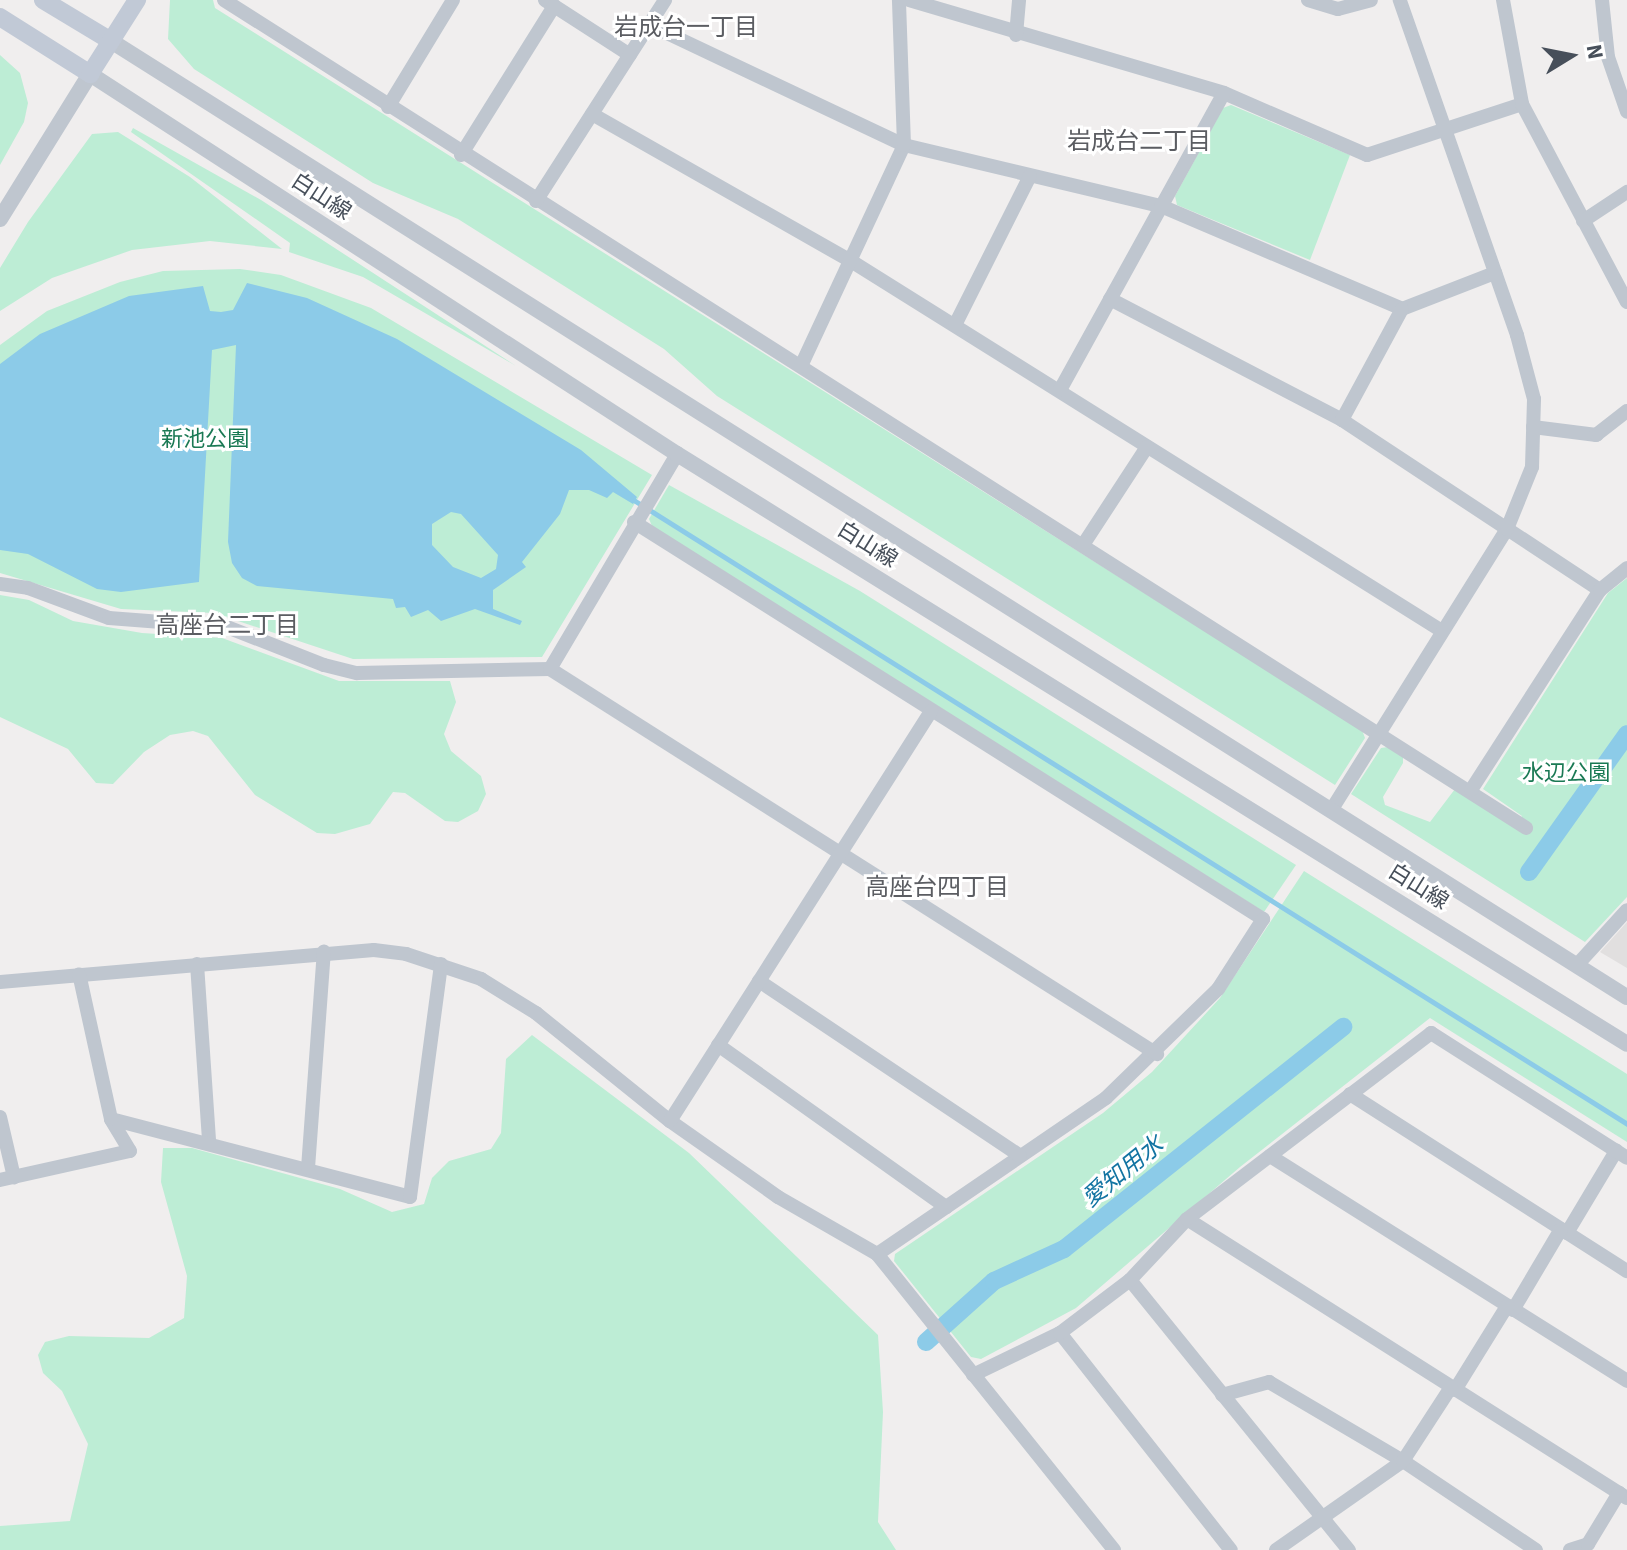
<!DOCTYPE html>
<meta charset="utf-8">
<style>
body{margin:0}
#map{position:relative;width:1627px;height:1550px;overflow:hidden;background:#f0eeee;font-family:"Source Sans 3","Noto Sans JP",sans-serif}
div>[style]{position:absolute}
.education>*{inset:0;background:#e1dfdf}
.green>*{inset:0;background:#bdedd5}
.water>*{inset:0;background:#8ccbe8}
.stream>*{height:5px;margin:-2.5px;padding:0 2.5px;transform-origin:2.5px;border-radius:2.5px;background:#8ccbe8}
.canal>*{height:18px;margin:-9px;padding:0 9px;transform-origin:9px;border-radius:9px;background:#8ccbe8}
.minor>*{height:14px;margin:-7px;padding:0 7px;transform-origin:7px;border-radius:7px;background:#bfc6cf}
.tertiary>*{height:16px;margin:-8px;padding:0 8px;transform-origin:8px;border-radius:8px;background:#bfc6cf}
.secondary>*{height:18px;margin:-9px;padding:0 9px;transform-origin:9px;border-radius:9px;background:#c1c9d6}
span{translate:-50% -50%;white-space:nowrap;text-align:center;line-height:1.15;-webkit-text-stroke:6px #fff;paint-order:stroke}
.street-label{font-size:22px;color:#474f5a}
.park-label{font-size:22px;color:#1a7954}
.neighbourhood-label{font-size:24px;color:#5b5d62}
.water-label{font-size:24px;color:#1274a2;font-style:italic}
.north{position:absolute;left:1531px;top:16px;width:80px;height:80px;-webkit-text-stroke:6px #fff;paint-order:stroke;rotate:80deg;font-size:22px;font-weight:700;line-height:32px;text-align:center;color:#474f5a}
.north::after{content:'';display:block;margin:auto;width:28px;height:36px;background:#474f5a;clip-path:polygon(50% 0,100% 100%,50% 72%,0 100%)}
</style>
<div id="map">
<div class="education">
<div style="clip-path:polygon(1627px 922px,1627px 968px,1600px 952px)"></div>
</div>
<div class="green">
<div style="clip-path:polygon(170px 0,213px 0,215px 8px,1362px 730px,1365px 738px,1335px 785px,717px 396px,664px 349px,458px 219px,373px 183px,194px 69px,168px 39px)"></div>
<div style="clip-path:polygon(0 55px,20px 73px,28px 103px,24px 122px,0 165px)"></div>
<div style="clip-path:polygon(1231px 105px,1350px 155px,1310px 260px,1177px 205px,1175px 196px,1223px 108px)"></div>
<div style="clip-path:polygon(133px 128px,261px 200px,516px 366px,363px 277px,289px 252px,290px 243px,131px 132px)"></div>
<div style="clip-path:polygon(118px 132px,190px 177px,282px 249px,210px 241px,132px 250px,52px 278px,0 311px,0 268px,28px 222px,92px 134px)"></div>
<div style="clip-path:polygon(240px 269px,281px 275px,371px 308px,652px 475px,542px 657px,353px 659px,214px 613px,121px 609px,0 573px,0 345px,47px 311px,120px 282px,163px 271px)"></div>
<div style="clip-path:polygon(669px 485px,860px 591px,1296px 865px,1264px 912px,652px 526px,649px 519px)"></div>
<div style="clip-path:polygon(1627px 578px,1627px 897px,1585px 942px,1351px 794px,1381px 748px,1388px 747px,1403px 757px,1403px 763px,1383px 797px,1385px 805px,1430px 822px,1455px 789px,1516px 827px,1522px 816px,1483px 789px,1608px 593px)"></div>
<div style="clip-path:polygon(0 595px,29px 600px,73px 621px,142px 633px,222px 638px,339px 681px,450px 681px,456px 702px,444px 734px,451px 751px,481px 776px,486px 794px,478px 811px,458px 822px,445px 821px,405px 793px,393px 792px,370px 824px,335px 834px,317px 833px,255px 795px,208px 736px,193px 731px,170px 735px,144px 752px,113px 784px,96px 783px,68px 749px,0 717px)"></div>
<div style="clip-path:polygon(1304px 871px,1627px 1074px,1627px 1142px,1430px 1018px,1240px 1167px,1076px 1308px,981px 1359px,971px 1357px,894px 1261px,895px 1254px,1103px 1113px,1152px 1072px,1220px 998px)"></div>
<div style="clip-path:polygon(532px 1035px,689px 1153px,878px 1335px,883px 1412px,878px 1522px,896px 1550px,0 1550px,0 1526px,70px 1521px,88px 1444px,62px 1391px,43px 1373px,38px 1355px,45px 1342px,69px 1336px,149px 1338px,184px 1318px,187px 1276px,161px 1182px,163px 1148px,192px 1148px,340px 1189px,392px 1212px,424px 1204px,432px 1178px,449px 1161px,491px 1149px,501px 1133px,506px 1059px)"></div>
</div>
<div class="water">
<div style="clip-path:polygon(evenodd,247px 283px,307px 298px,397px 339px,581px 450px,637px 497px,633px 504px,613px 492px,607px 498px,589px 490px,569px 490px,560px 514px,522px 562px,526px 567px,493px 590px,493px 609px,522px 621px,520px 625px,475px 609px,441px 621px,428px 610px,411px 617px,405px 607px,396px 608px,393px 599px,257px 586px,242px 578px,232px 563px,228px 542px,236px 345px,212px 350px,199px 582px,121px 592px,97px 589px,28px 554px,0 550px,0 364px,40px 334px,129px 296px,203px 286px,210px 311px,221px 312px,233px 310px,247px 283px,451px 512px,461px 514px,498px 555px,496px 569px,481px 578px,453px 567px,432px 545px,432px 524px,451px 512px)"></div>
</div>
<div class="stream">
<div style="left:632px;top:499px;width:1175px;rotate:32.13deg"></div>
</div>
<div class="canal">
<div style="left:1529px;top:872px;width:169px;rotate:-54.6deg"></div>
<div style="left:926px;top:1342px;width:91px;rotate:-41.9deg"></div>
<div style="left:994px;top:1281px;width:77px;rotate:-24.6deg"></div>
<div style="left:1064px;top:1249px;width:357px;rotate:-38.5deg"></div>
</div>
<div class="minor">
<div style="left:224px;top:0;width:1543px;rotate:32.45deg"></div>
<div style="left:545px;top:0;width:101px;rotate:32.9deg"></div>
<div style="left:909px;top:0;width:328px;rotate:16.4deg"></div>
<div style="left:1224px;top:93px;width:156px;rotate:23.4deg"></div>
<div style="left:1367px;top:155px;width:163px;rotate:-18.2deg"></div>
<div style="left:1308px;top:0;width:31px;rotate:17deg"></div>
<div style="left:1338px;top:9px;width:34px;rotate:-15deg"></div>
<div style="left:1503px;top:0;width:106px;rotate:79.6deg"></div>
<div style="left:1522px;top:104px;width:224px;rotate:62.1deg"></div>
<div style="left:1602px;top:0;width:57px;rotate:84deg"></div>
<div style="left:1608px;top:57px;width:58px;rotate:70.9deg"></div>
<div style="left:650px;top:25px;width:281px;rotate:25.3deg"></div>
<div style="left:904px;top:145px;width:264px;rotate:13.4deg"></div>
<div style="left:1161px;top:206px;width:262px;rotate:23.1deg"></div>
<div style="left:1402px;top:309px;width:100px;rotate:-21.2deg"></div>
<div style="left:1016px;top:35px;width:35px;rotate:-85deg"></div>
<div style="left:388px;top:107px;width:125px;rotate:-58.7deg"></div>
<div style="left:592px;top:114px;width:298px;rotate:29.6deg"></div>
<div style="left:851px;top:261px;width:697px;rotate:32.05deg"></div>
<div style="left:461px;top:155px;width:176px;rotate:-58deg"></div>
<div style="left:536px;top:201px;width:239px;rotate:-57.3deg"></div>
<div style="left:1583px;top:221px;width:53px;rotate:-33.4deg"></div>
<div style="left:1110px;top:299px;width:262px;rotate:27.5deg"></div>
<div style="left:1342px;top:420px;width:309px;rotate:33.4deg"></div>
<div style="left:955px;top:325px;width:167px;rotate:-63.3deg"></div>
<div style="left:801px;top:366px;width:244px;rotate:-65deg"></div>
<div style="left:904px;top:145px;width:145px;rotate:-92deg"></div>
<div style="left:1060px;top:390px;width:339px;rotate:-61.1deg"></div>
<div style="left:1342px;top:420px;width:126px;rotate:-61.6deg"></div>
<div style="left:1533px;top:427px;width:64px;rotate:7.2deg"></div>
<div style="left:1596px;top:435px;width:39px;rotate:-38deg"></div>
<div style="left:634px;top:522px;width:744px;rotate:32.26deg"></div>
<div style="left:1263px;top:919px;width:83px;rotate:122.7deg"></div>
<div style="left:1218px;top:989px;width:156px;rotate:135.8deg"></div>
<div style="left:1106px;top:1098px;width:277px;rotate:145.7deg"></div>
<div style="left:1083px;top:545px;width:117px;rotate:-56.9deg"></div>
<div style="left:0;top:584px;width:28px;rotate:8deg"></div>
<div style="left:28px;top:588px;width:86px;rotate:20.3deg"></div>
<div style="left:109px;top:618px;width:118px;rotate:4.4deg"></div>
<div style="left:227px;top:627px;width:104px;rotate:21.4deg"></div>
<div style="left:324px;top:665px;width:34px;rotate:14deg"></div>
<div style="left:357px;top:673px;width:193px;rotate:-1.2deg"></div>
<div style="left:550px;top:669px;width:719px;rotate:32.39deg"></div>
<div style="left:550px;top:669px;width:250px;rotate:-59.4deg"></div>
<div style="left:1471px;top:790px;width:238px;rotate:-57.2deg"></div>
<div style="left:1600px;top:590px;width:35px;rotate:-39deg"></div>
<div style="left:1332px;top:809px;width:330px;rotate:-58deg"></div>
<div style="left:1507px;top:529px;width:67px;rotate:-68deg"></div>
<div style="left:1532px;top:467px;width:68px;rotate:-88.3deg"></div>
<div style="left:1534px;top:399px;width:66px;rotate:-104.9deg"></div>
<div style="left:1517px;top:335px;width:355px;rotate:-109.3deg"></div>
<div style="left:197px;top:964px;width:178px;rotate:86.1deg"></div>
<div style="left:1577px;top:965px;width:74px;rotate:-47.7deg"></div>
<div style="left:759px;top:981px;width:314px;rotate:33.8deg"></div>
<div style="left:0;top:982px;width:375px;rotate:-4.9deg"></div>
<div style="left:374px;top:950px;width:32px;rotate:7deg"></div>
<div style="left:406px;top:954px;width:79px;rotate:18.4deg"></div>
<div style="left:481px;top:979px;width:65px;rotate:31.7deg"></div>
<div style="left:536px;top:1013px;width:172px;rotate:38.9deg"></div>
<div style="left:670px;top:1121px;width:132px;rotate:35.1deg"></div>
<div style="left:778px;top:1197px;width:114px;rotate:29.9deg"></div>
<div style="left:877px;top:1254px;width:379px;rotate:51.3deg"></div>
<div style="left:718px;top:1045px;width:280px;rotate:35.4deg"></div>
<div style="left:1350px;top:1094px;width:329px;rotate:32.6deg"></div>
<div style="left:0;top:1117px;width:62px;rotate:76.9deg"></div>
<div style="left:111px;top:1119px;width:309px;rotate:14.6deg"></div>
<div style="left:410px;top:1197px;width:235px;rotate:-82.4deg"></div>
<div style="left:670px;top:1121px;width:486px;rotate:-57.5deg"></div>
<div style="left:1270px;top:1156px;width:422px;rotate:32.2deg"></div>
<div style="left:308px;top:1168px;width:217px;rotate:-85.8deg"></div>
<div style="left:0;top:1180px;width:133px;rotate:-12.6deg"></div>
<div style="left:130px;top:1151px;width:37px;rotate:-121deg"></div>
<div style="left:111px;top:1119px;width:148px;rotate:-102.4deg"></div>
<div style="left:1187px;top:1219px;width:521px;rotate:32.38deg"></div>
<div style="left:1567px;top:1233px;width:96px;rotate:-59.1deg"></div>
<div style="left:1130px;top:1280px;width:348px;rotate:51deg"></div>
<div style="left:1513px;top:1310px;width:94px;rotate:-59.3deg"></div>
<div style="left:1060px;top:1333px;width:276px;rotate:51.8deg"></div>
<div style="left:973px;top:1375px;width:97px;rotate:-25.8deg"></div>
<div style="left:1060px;top:1333px;width:88px;rotate:-37.1deg"></div>
<div style="left:1130px;top:1280px;width:83px;rotate:-46.9deg"></div>
<div style="left:1187px;top:1219px;width:307px;rotate:-37.3deg"></div>
<div style="left:1431px;top:1033px;width:232px;rotate:32.5deg"></div>
<div style="left:1455px;top:1390px;width:99px;rotate:-58.2deg"></div>
<div style="left:1222px;top:1395px;width:49px;rotate:-15.5deg"></div>
<div style="left:1269px;top:1382px;width:156px;rotate:30.5deg"></div>
<div style="left:1403px;top:1461px;width:160px;rotate:33.8deg"></div>
<div style="left:1276px;top:1550px;width:155px;rotate:-35deg"></div>
<div style="left:1403px;top:1461px;width:88px;rotate:-57deg"></div>
<div style="left:1570px;top:1550px;width:19px;rotate:-18deg"></div>
<div style="left:1588px;top:1544px;width:60px;rotate:-58.7deg"></div>
</div>
<div class="tertiary">
<div style="left:111px;top:41px;width:1792px;rotate:32.24deg"></div>
<div style="left:0;top:219px;width:171px;rotate:-58.2deg"></div>
<div style="left:90px;top:74px;width:699px;rotate:32.92deg"></div>
<div style="left:677px;top:454px;width:1118px;rotate:31.84deg"></div>
</div>
<div class="secondary">
<div style="left:43px;top:0;width:79px;rotate:31.1deg"></div>
<div style="left:0;top:17px;width:107px;rotate:32.3deg"></div>
<div style="left:90px;top:74px;width:88px;rotate:-57.6deg"></div>
</div>
<div class="street-label">
<span style="left:321px;top:197px;rotate:33deg">白山線</span>
<span style="left:867px;top:545px;rotate:32deg">白山線</span>
<span style="left:1418px;top:887px;rotate:32deg">白山線</span>
</div>
<div class="park-label">
<span style="left:205px;top:440px">新池公園</span>
<span style="left:1566px;top:774px">水辺公園</span>
</div>
<div class="neighbourhood-label">
<span style="left:686px;top:28px">岩成台一丁目</span>
<span style="left:1139px;top:142px">岩成台二丁目</span>
<span style="left:227px;top:626px">高座台二丁目</span>
<span style="left:937px;top:888px">高座台四丁目</span>
</div>
<div class="water-label">
<span style="left:1123px;top:1172px;rotate:-39deg">愛知用水</span>
</div>
<div class="north">N</div>
</div>
